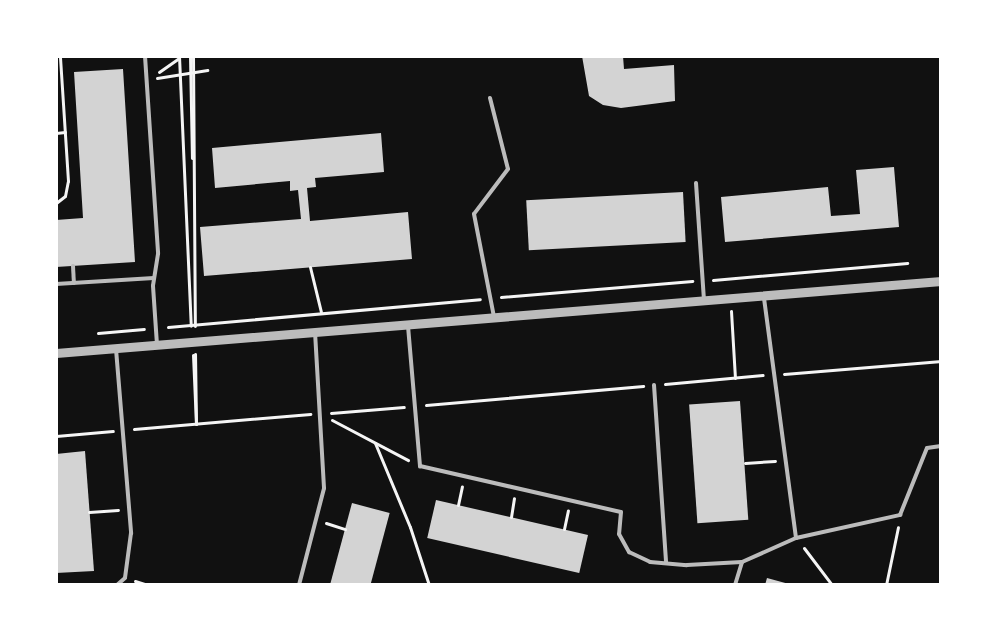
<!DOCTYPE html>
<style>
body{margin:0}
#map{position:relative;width:997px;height:641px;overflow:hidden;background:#111;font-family:"Roboto Serif",serif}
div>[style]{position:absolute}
.building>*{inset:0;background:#d3d3d3;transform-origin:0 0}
.path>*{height:3px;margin:-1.5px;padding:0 1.5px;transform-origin:1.5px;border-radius:1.5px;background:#f5f5f5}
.service>*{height:4px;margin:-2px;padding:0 2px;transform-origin:2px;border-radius:2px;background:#bcbcbc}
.tertiary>*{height:9px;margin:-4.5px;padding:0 4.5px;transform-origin:4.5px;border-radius:4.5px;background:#bcbcbc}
span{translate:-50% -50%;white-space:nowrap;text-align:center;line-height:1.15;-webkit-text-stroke:4px #fff;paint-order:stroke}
.frame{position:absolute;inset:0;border:58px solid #fff;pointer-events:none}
</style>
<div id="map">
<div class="building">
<div style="clip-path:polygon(582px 56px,623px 56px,624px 69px,674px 65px,675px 101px,621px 108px,603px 105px,589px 96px)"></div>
<div style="clip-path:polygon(123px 69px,135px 262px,56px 267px,56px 220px,83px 218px,74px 72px)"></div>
<div style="clip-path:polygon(381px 133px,384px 172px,315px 178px,316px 187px,307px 188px,310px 221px,408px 212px,412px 259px,204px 276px,200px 227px,301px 219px,298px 190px,290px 191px,290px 181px,215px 188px,212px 148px)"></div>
<div style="clip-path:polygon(894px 167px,899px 227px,725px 242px,721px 197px,828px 187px,831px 216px,860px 214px,856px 170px)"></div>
<div style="left:683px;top:192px;width:50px;height:157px;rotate:87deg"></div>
<div style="left:740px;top:401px;width:119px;height:51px;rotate:86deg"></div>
<div style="clip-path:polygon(85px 451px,94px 571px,56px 573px,56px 454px)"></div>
<div style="left:436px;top:500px;width:156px;height:39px;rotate:13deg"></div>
<div style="left:352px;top:503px;width:39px;height:85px;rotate:15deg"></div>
<div style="clip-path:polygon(767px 578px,789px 584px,789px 585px,765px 585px)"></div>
</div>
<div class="path">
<div style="left:179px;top:56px;width:270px;rotate:87.5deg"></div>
<div style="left:190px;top:56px;width:102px;rotate:88.9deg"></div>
<div style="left:193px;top:56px;width:270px;rotate:89.6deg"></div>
<div style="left:159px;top:72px;width:24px;rotate:-35deg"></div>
<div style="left:157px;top:78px;width:51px;rotate:-9.1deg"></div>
<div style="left:56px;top:133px;width:9px;rotate:-6deg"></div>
<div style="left:56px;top:203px;width:11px;rotate:-38deg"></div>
<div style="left:65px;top:196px;width:15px;rotate:-79deg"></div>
<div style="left:68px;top:181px;width:125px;rotate:-93.7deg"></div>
<div style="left:310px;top:267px;width:46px;rotate:76.3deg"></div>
<div style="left:713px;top:280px;width:195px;rotate:-5deg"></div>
<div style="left:501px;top:297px;width:192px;rotate:-4.8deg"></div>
<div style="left:731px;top:311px;width:67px;rotate:86.6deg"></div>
<div style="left:168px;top:327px;width:313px;rotate:-5.1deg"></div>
<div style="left:98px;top:333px;width:46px;rotate:-5deg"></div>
<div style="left:193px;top:355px;width:69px;rotate:87.5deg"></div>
<div style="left:196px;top:424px;width:70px;rotate:-90.8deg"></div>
<div style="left:784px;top:374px;width:158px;rotate:-4.7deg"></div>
<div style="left:665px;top:384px;width:98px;rotate:-5.2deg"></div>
<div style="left:426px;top:405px;width:218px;rotate:-5deg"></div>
<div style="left:331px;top:413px;width:73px;rotate:-4.7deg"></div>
<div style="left:332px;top:420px;width:86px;rotate:27.8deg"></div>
<div style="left:134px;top:429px;width:177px;rotate:-4.9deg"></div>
<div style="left:56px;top:436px;width:57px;rotate:-5deg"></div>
<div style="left:375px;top:443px;width:91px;rotate:67.4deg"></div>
<div style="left:410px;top:527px;width:61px;rotate:71.9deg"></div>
<div style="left:745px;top:463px;width:30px;rotate:-4deg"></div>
<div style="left:458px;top:505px;width:19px;rotate:-78deg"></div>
<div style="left:89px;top:512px;width:29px;rotate:-4deg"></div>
<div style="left:511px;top:517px;width:19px;rotate:-81deg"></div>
<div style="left:326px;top:523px;width:20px;rotate:18deg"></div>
<div style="left:564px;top:529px;width:19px;rotate:-78deg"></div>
<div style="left:804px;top:548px;width:46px;rotate:52.9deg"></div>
<div style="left:135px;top:581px;width:14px;rotate:17deg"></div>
<div style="left:886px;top:585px;width:59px;rotate:-78.3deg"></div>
</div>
<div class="service">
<div style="left:145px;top:56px;width:198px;rotate:86.2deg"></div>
<div style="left:158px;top:254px;width:32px;rotate:99deg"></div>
<div style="left:153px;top:286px;width:58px;rotate:86.1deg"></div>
<div style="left:490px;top:98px;width:73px;rotate:75.8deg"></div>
<div style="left:508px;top:169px;width:56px;rotate:127.1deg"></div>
<div style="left:474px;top:214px;width:105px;rotate:79deg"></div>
<div style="left:696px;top:183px;width:116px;rotate:86.1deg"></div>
<div style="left:73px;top:266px;width:17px;rotate:87deg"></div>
<div style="left:56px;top:284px;width:98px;rotate:-3.5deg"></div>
<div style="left:408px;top:326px;width:141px;rotate:85.1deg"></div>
<div style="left:420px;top:466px;width:206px;rotate:12.9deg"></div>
<div style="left:621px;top:512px;width:22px;rotate:95deg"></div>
<div style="left:619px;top:534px;width:21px;rotate:61deg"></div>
<div style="left:629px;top:552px;width:23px;rotate:25deg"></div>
<div style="left:650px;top:562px;width:37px;rotate:5deg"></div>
<div style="left:687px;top:565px;width:55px;rotate:-3.1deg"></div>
<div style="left:116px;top:349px;width:185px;rotate:85.3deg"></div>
<div style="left:131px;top:533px;width:45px;rotate:97.6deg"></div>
<div style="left:125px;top:578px;width:11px;rotate:139deg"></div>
<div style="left:654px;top:385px;width:178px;rotate:86.1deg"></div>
<div style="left:796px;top:538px;width:107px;rotate:-12.5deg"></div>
<div style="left:900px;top:515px;width:72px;rotate:-68.1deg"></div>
<div style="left:927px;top:448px;width:14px;rotate:-8deg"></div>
<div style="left:299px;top:585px;width:100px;rotate:-75.5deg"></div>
<div style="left:324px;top:488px;width:155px;rotate:-93.3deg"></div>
<div style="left:735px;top:585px;width:24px;rotate:-73deg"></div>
<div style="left:742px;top:562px;width:59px;rotate:-24deg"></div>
<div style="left:796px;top:538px;width:243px;rotate:-97.6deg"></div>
</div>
<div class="tertiary">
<div style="left:56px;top:353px;width:888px;rotate:-4.65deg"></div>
</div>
<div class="frame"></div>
</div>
